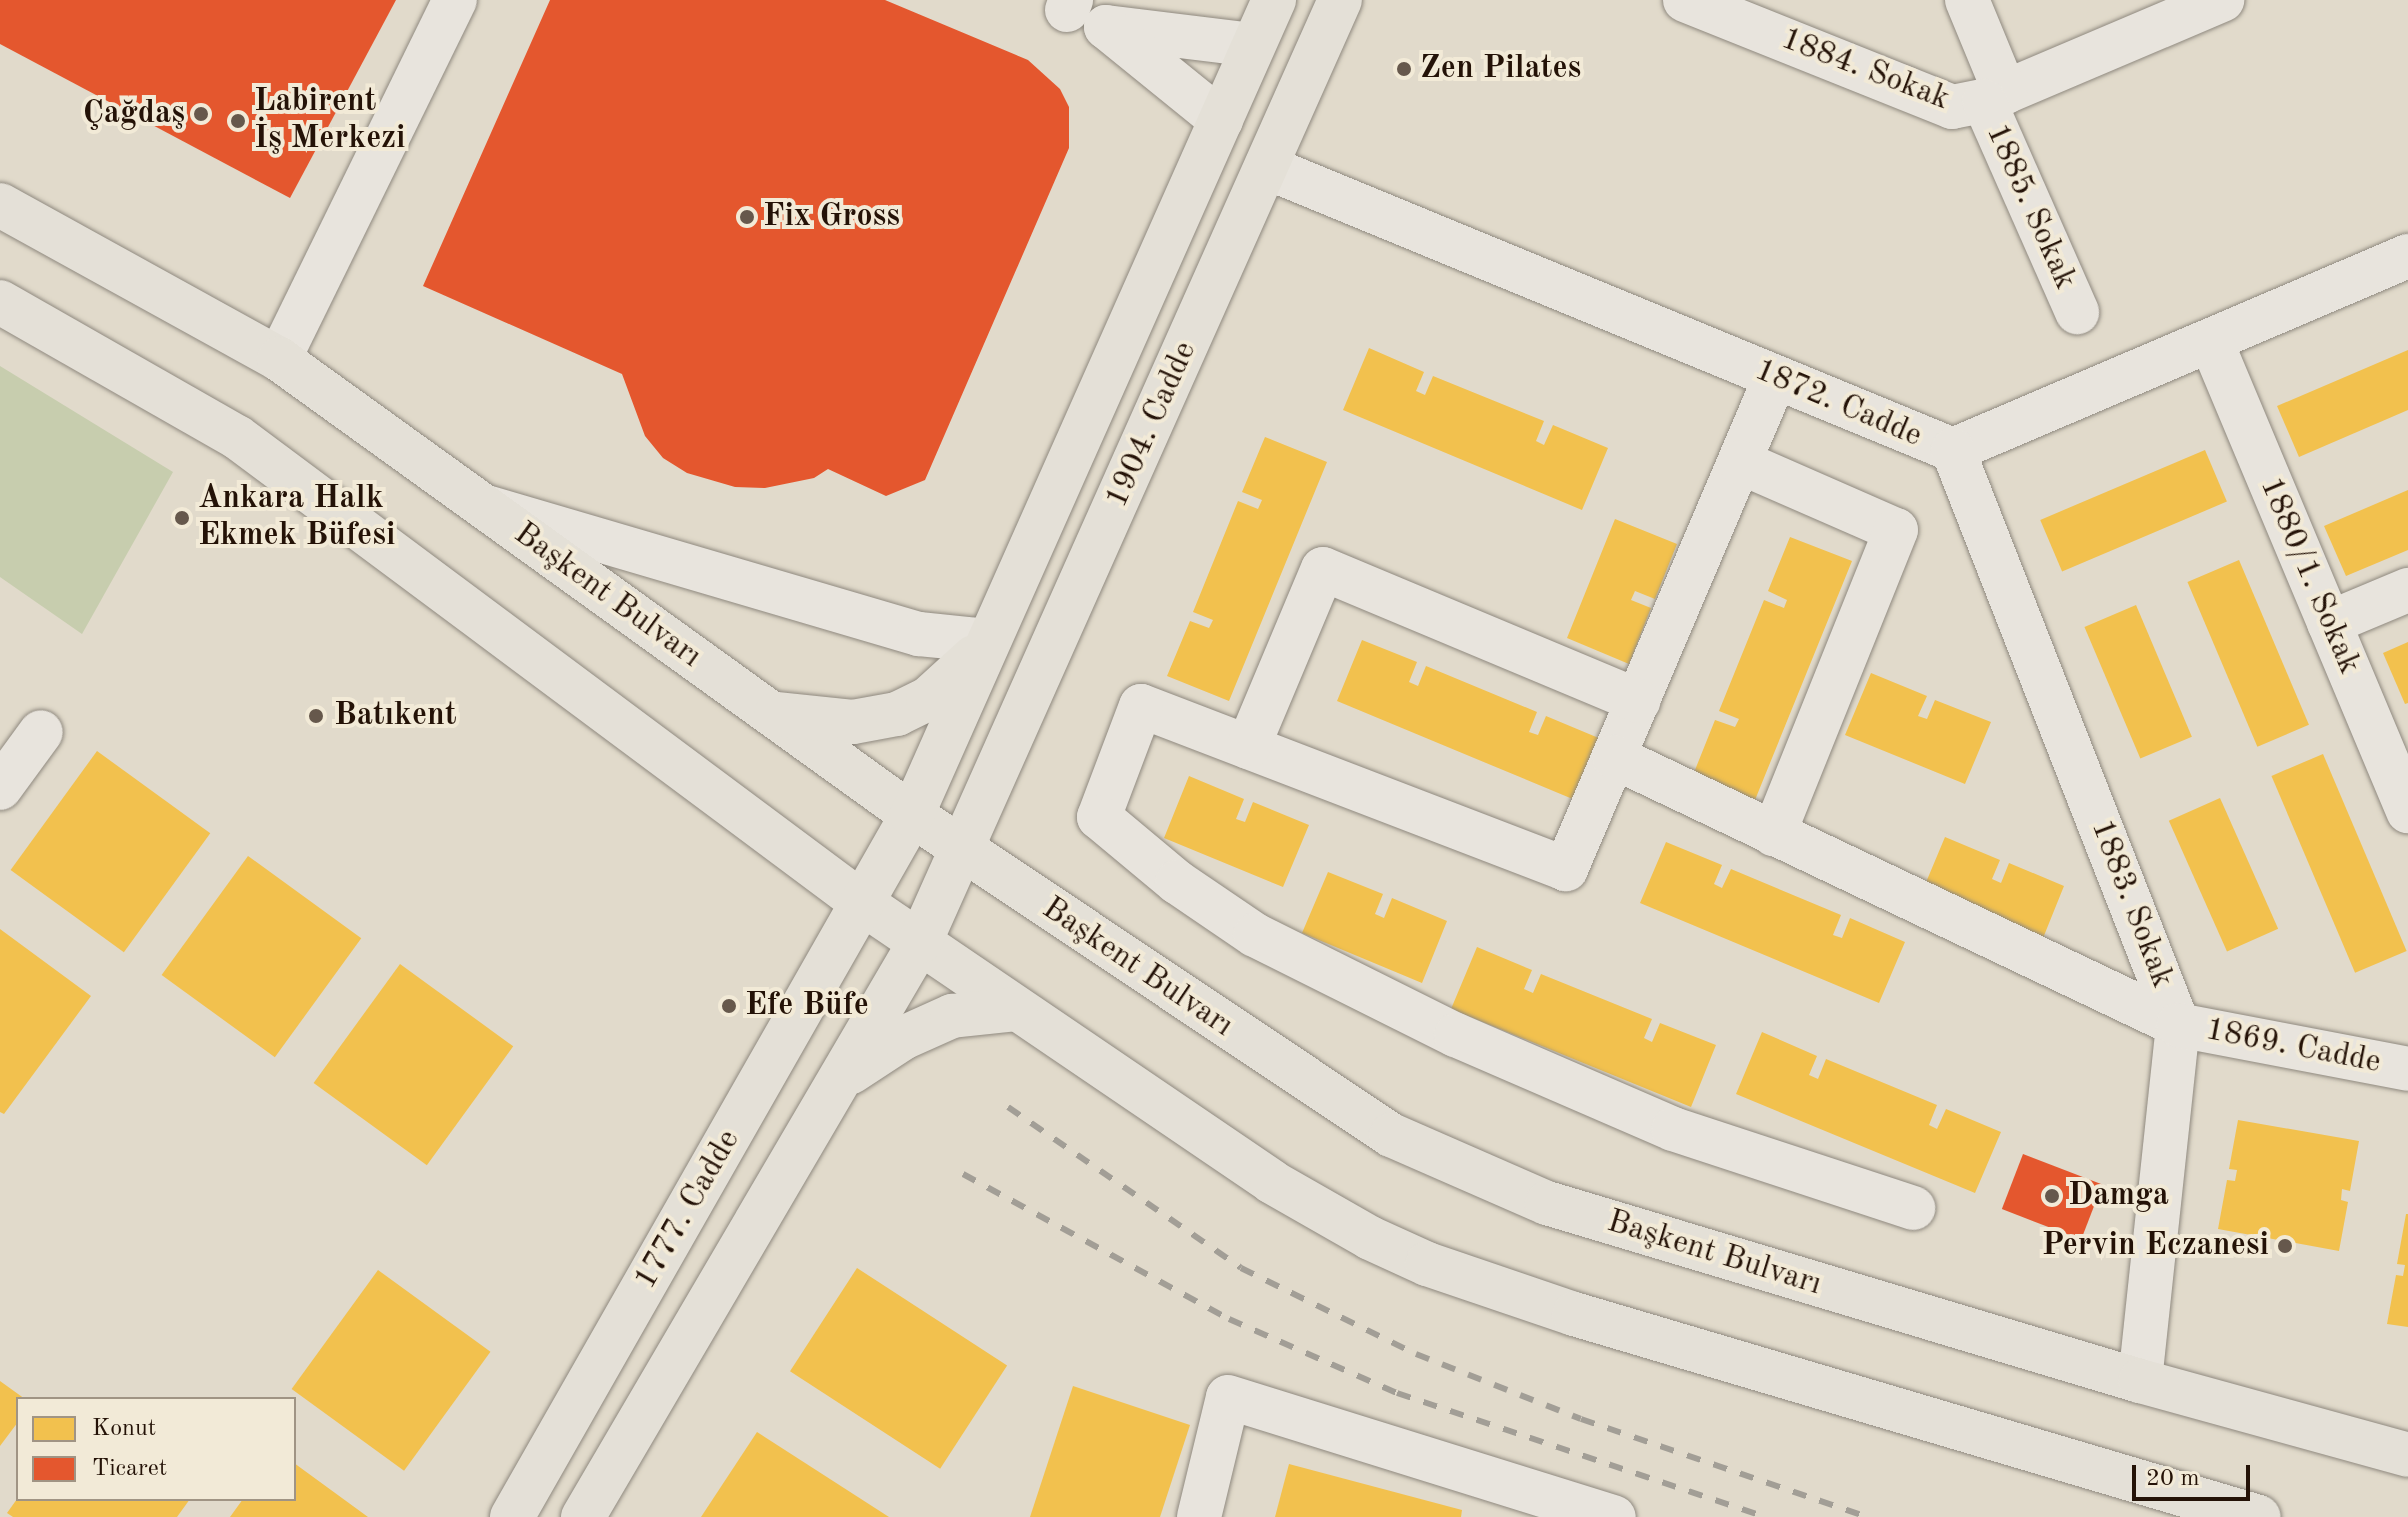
<!DOCTYPE html>
<meta charset="utf-8">
<style>
body{margin:0}
#map{position:relative;width:2408px;height:1517px;overflow:hidden;background:#e1dacb;font-family:"Old Standard TT",serif}
div>[style]{position:absolute}
.green>*{inset:0;background:#c7cdae}
.homes>*{inset:0;background:#f2c14e;transform-origin:0 0}
.shops>*{inset:0;background:#e4572e;transform-origin:0 0}
.roads{filter:drop-shadow(0 0 2px #8f897f) drop-shadow(0 0 2px #8f897f)}
.minor>*{height:44px;margin:-22px;padding:0 22px;transform-origin:22px;border-radius:22px;background:#e8e4dd}
.major>*{height:44px;margin:-22px;padding:0 22px;transform-origin:22px;border-radius:22px;background:#e4e0d7}
.rail>*{height:6px;margin-top:-3px;transform-origin:0;background:repeating-linear-gradient(90deg,#a29e96 0 14px,transparent 0 28px)}
.dots>*{width:22px;height:22px;translate:-50% -50%;box-sizing:border-box;border:4px solid #f2ead7;border-radius:50%}
span{translate:-50% -50%;white-space:nowrap;text-align:center;line-height:1.15;-webkit-text-stroke:8px #f2ead7;paint-order:stroke}
.poi-label{font-size:32px;color:#241207;font-weight:700}
.left{translate:0 -50%;text-align:left}
.right{translate:-100% -50%;text-align:right}
.street-label{font-size:32px;color:#241207}
.legend{position:absolute;left:16px;top:1397px;width:280px;height:104px;box-sizing:border-box;background:#f2ead7;border:2px solid #a09484;margin:0;padding:10px 14px;list-style:none;font-size:24px;color:#241207}
.legend li{display:flex;align-items:center;gap:16px;height:40px}
.legend b{width:40px;border:2px solid #a09484}
.scale{position:absolute;left:2132px;top:1465px;width:118px;height:36px;box-sizing:border-box;border:4px solid #241207;border-top:0;padding-left:10px;font-size:24px;line-height:28px;white-space:nowrap;color:#241207;-webkit-text-stroke:6px #f2ead7;paint-order:stroke}
</style>
<div id="map">
<div class="green">
<div style="clip-path:polygon(0 366px,173px 472px,82px 634px,0 577px)"></div>
</div>
<div class="homes">
<div style="clip-path:polygon(1369px 348px,1424px 372px,1416px 391px,1425px 395px,1433px 376px,1544px 421px,1536px 441px,1544px 445px,1553px 425px,1608px 448px,1582px 510px,1343px 410px)"></div>
<div style="clip-path:polygon(2408px 350px,2408px 410px,2299px 457px,2277px 406px)"></div>
<div style="clip-path:polygon(1265px 437px,1327px 462px,1229px 701px,1167px 676px,1190px 621px,1209px 628px,1213px 620px,1193px 612px,1238px 501px,1258px 509px,1262px 500px,1242px 492px)"></div>
<div style="left:2205px;top:450px;width:56px;height:179px;rotate:67deg"></div>
<div style="clip-path:polygon(2408px 490px,2408px 550px,2346px 576px,2324px 526px)"></div>
<div style="clip-path:polygon(1615px 519px,1677px 544px,1655px 599px,1635px 591px,1631px 600px,1651px 608px,1629px 664px,1567px 638px)"></div>
<div style="clip-path:polygon(1790px 537px,1852px 561px,1755px 800px,1693px 775px,1715px 720px,1735px 727px,1739px 719px,1719px 711px,1764px 600px,1784px 608px,1787px 600px,1768px 591px)"></div>
<div style="left:2239px;top:560px;width:179px;height:56px;rotate:67deg"></div>
<div style="left:2136px;top:605px;width:143px;height:56px;rotate:67deg"></div>
<div style="clip-path:polygon(1362px 640px,1417px 662px,1409px 682px,1418px 686px,1426px 666px,1537px 712px,1529px 732px,1538px 735px,1546px 716px,1601px 739px,1575px 800px,1337px 701px)"></div>
<div style="clip-path:polygon(2408px 642px,2408px 703px,2405px 704px,2383px 653px)"></div>
<div style="clip-path:polygon(1871px 673px,1927px 696px,1918px 716px,1927px 719px,1935px 700px,1991px 722px,1965px 784px,1845px 735px)"></div>
<div style="left:97px;top:751px;width:140px;height:147px;rotate:36deg"></div>
<div style="left:2323px;top:754px;width:214px;height:56px;rotate:67deg"></div>
<div style="clip-path:polygon(1189px 776px,1244px 799px,1236px 819px,1245px 822px,1253px 802px,1309px 825px,1283px 887px,1164px 838px)"></div>
<div style="left:2220px;top:798px;width:143px;height:56px;rotate:66deg"></div>
<div style="clip-path:polygon(1945px 837px,2000px 860px,1992px 879px,2001px 883px,2009px 863px,2064px 886px,2039px 948px,1919px 899px)"></div>
<div style="clip-path:polygon(1666px 842px,1722px 865px,1714px 884px,1722px 888px,1731px 869px,1841px 915px,1833px 935px,1842px 938px,1850px 918px,1905px 942px,1879px 1003px,1640px 903px)"></div>
<div style="left:248px;top:856px;width:140px;height:147px;rotate:36deg"></div>
<div style="clip-path:polygon(1328px 872px,1383px 894px,1375px 914px,1384px 918px,1392px 898px,1447px 921px,1422px 983px,1302px 933px)"></div>
<div style="clip-path:polygon(0 929px,91px 996px,4px 1114px,0 1112px)"></div>
<div style="clip-path:polygon(1477px 947px,1532px 970px,1524px 989px,1533px 993px,1541px 974px,1652px 1019px,1644px 1038px,1652px 1042px,1660px 1023px,1716px 1045px,1691px 1107px,1451px 1009px)"></div>
<div style="left:400px;top:964px;width:140px;height:147px;rotate:36deg"></div>
<div style="clip-path:polygon(1762px 1032px,1817px 1056px,1809px 1075px,1818px 1079px,1826px 1059px,1937px 1105px,1929px 1125px,1937px 1129px,1946px 1109px,2001px 1132px,1975px 1193px,1736px 1094px)"></div>
<div style="clip-path:polygon(2238px 1120px,2359px 1141px,2350px 1191px,2342px 1189px,2341px 1200px,2348px 1202px,2339px 1251px,2218px 1229px,2227px 1180px,2235px 1181px,2237px 1170px,2229px 1169px)"></div>
<div style="clip-path:polygon(2406px 1214px,2408px 1214px,2408px 1327px,2387px 1324px,2396px 1275px,2403px 1276px,2405px 1265px,2397px 1264px)"></div>
<div style="left:857px;top:1268px;width:179px;height:123px;rotate:33deg"></div>
<div style="left:378px;top:1270px;width:139px;height:147px;rotate:36deg"></div>
<div style="clip-path:polygon(0 1381px,25px 1399px,18px 1399px,18px 1422px,0 1446px)"></div>
<div style="clip-path:polygon(1073px 1386px,1190px 1425px,1160px 1517px,1030px 1517px)"></div>
<div style="clip-path:polygon(757px 1432px,889px 1517px,701px 1517px)"></div>
<div style="clip-path:polygon(294px 1463px,368px 1517px,230px 1517px,243px 1499px,294px 1499px)"></div>
<div style="clip-path:polygon(1289px 1464px,1462px 1510px,1461px 1517px,1275px 1517px)"></div>
<div style="clip-path:polygon(17px 1499px,190px 1499px,177px 1517px,13px 1517px,7px 1513px)"></div>
</div>
<div class="shops">
<div style="clip-path:polygon(0 0,396px 0,290px 198px,0 44px)"></div>
<div style="clip-path:polygon(550px 0,885px 0,1028px 60px,1060px 89px,1069px 107px,1069px 148px,925px 480px,886px 496px,828px 469px,814px 478px,765px 488px,735px 487px,687px 473px,663px 458px,645px 436px,622px 374px,423px 286px)"></div>
<div style="left:2023px;top:1154px;width:85px;height:59px;rotate:21deg"></div>
</div>
<div class="roads">
<div class="minor">
<div style="left:1685px;top:0;width:288px;rotate:21.8deg"></div>
<div style="left:1952px;top:107px;width:33px;rotate:-11deg"></div>
<div style="left:1984px;top:101px;width:259px;rotate:-23deg"></div>
<div style="left:1967px;top:0;width:100px;rotate:67.6deg"></div>
<div style="left:1067px;top:10px;width:11px;rotate:-68deg"></div>
<div style="left:1106px;top:27px;width:148px;rotate:7deg"></div>
<div style="left:1106px;top:27px;width:148px;rotate:39deg"></div>
<div style="left:1984px;top:101px;width:231px;rotate:66.2deg"></div>
<div style="left:1266px;top:167px;width:743px;rotate:22.39deg"></div>
<div style="left:1953px;top:450px;width:495px;rotate:-23.1deg"></div>
<div style="left:2211px;top:341px;width:510px;rotate:67.26deg"></div>
<div style="left:279px;top:359px;width:400px;rotate:-63.9deg"></div>
<div style="left:1775px;top:378px;width:534px;rotate:113.06deg"></div>
<div style="left:1566px;top:869px;width:455px;rotate:-159deg"></div>
<div style="left:1141px;top:706px;width:119px;rotate:110.7deg"></div>
<div style="left:1099px;top:817px;width:102px;rotate:39.8deg"></div>
<div style="left:1177px;top:882px;width:94px;rotate:34.2deg"></div>
<div style="left:1255px;top:935px;width:225px;rotate:26.5deg"></div>
<div style="left:1456px;top:1035px;width:236px;rotate:23.4deg"></div>
<div style="left:1673px;top:1129px;width:253px;rotate:18.2deg"></div>
<div style="left:1953px;top:450px;width:617px;rotate:68.63deg"></div>
<div style="left:2178px;top:1025px;width:358px;rotate:96.1deg"></div>
<div style="left:1740px;top:462px;width:170px;rotate:23.6deg"></div>
<div style="left:1896px;top:530px;width:328px;rotate:111.9deg"></div>
<div style="left:490px;top:508px;width:447px;rotate:16.4deg"></div>
<div style="left:919px;top:634px;width:70px;rotate:5.7deg"></div>
<div style="left:2329px;top:623px;width:86px;rotate:-22.7deg"></div>
<div style="left:1248px;top:747px;width:193px;rotate:-67.2deg"></div>
<div style="left:1323px;top:569px;width:342px;rotate:22.7deg"></div>
<div style="left:1614px;top:757px;width:624px;rotate:25.42deg"></div>
<div style="left:2178px;top:1025px;width:234px;rotate:10.8deg"></div>
<div style="left:0;top:788px;width:69px;rotate:-53.8deg"></div>
<div style="left:1199px;top:1517px;width:123px;rotate:-76.4deg"></div>
<div style="left:1228px;top:1397px;width:404px;rotate:17.3deg"></div>
</div>
<div class="major">
<div style="left:0;top:205px;width:319px;rotate:28.9deg"></div>
<div style="left:279px;top:359px;width:780px;rotate:35.77deg"></div>
<div style="left:912px;top:815px;width:576px;rotate:33.75deg"></div>
<div style="left:1391px;top:1135px;width:170px;rotate:23.6deg"></div>
<div style="left:1547px;top:1203px;width:619px;rotate:16.71deg"></div>
<div style="left:2140px;top:1381px;width:278px;rotate:15.4deg"></div>
<div style="left:0;top:302px;width:273px;rotate:29.7deg"></div>
<div style="left:237px;top:437px;width:783px;rotate:36.69deg"></div>
<div style="left:865px;top:905px;width:492px;rotate:34.2deg"></div>
<div style="left:1272px;top:1182px;width:113px;rotate:29.7deg"></div>
<div style="left:1370px;top:1238px;width:63px;rotate:24.5deg"></div>
<div style="left:1427px;top:1264px;width:155px;rotate:18.8deg"></div>
<div style="left:1574px;top:1314px;width:714px;rotate:16.51deg"></div>
<div style="left:776px;top:714px;width:77px;rotate:5.9deg"></div>
<div style="left:853px;top:722px;width:45px;rotate:-10.3deg"></div>
<div style="left:897px;top:714px;width:34px;rotate:-26deg"></div>
<div style="left:928px;top:699px;width:62px;rotate:-42.4deg"></div>
<div style="left:851px;top:1072px;width:62px;rotate:-33.2deg"></div>
<div style="left:903px;top:1038px;width:54px;rotate:-24.2deg"></div>
<div style="left:952px;top:1016px;width:64px;rotate:-6.2deg"></div>
<div style="left:512px;top:1517px;width:808px;rotate:-60.33deg"></div>
<div style="left:912px;top:815px;width:892px;rotate:-66.05deg"></div>
<div style="left:583px;top:1517px;width:666px;rotate:-59.63deg"></div>
<div style="left:920px;top:942px;width:1031px;rotate:-65.97deg"></div>
</div>
</div>
<div class="rail">
<div style="left:1008px;top:1107px;width:283px;rotate:34.6deg"></div>
<div style="left:1241px;top:1268px;width:195px;rotate:26.2deg"></div>
<div style="left:1416px;top:1354px;width:177px;rotate:21.5deg"></div>
<div style="left:1581px;top:1419px;width:303px;rotate:18.9deg"></div>
<div style="left:963px;top:1174px;width:303px;rotate:28.6deg"></div>
<div style="left:1229px;top:1319px;width:184px;rotate:23.8deg"></div>
<div style="left:1397px;top:1393px;width:389px;rotate:18.6deg"></div>
</div>
<div class="dots">
<div style="left:1404px;top:69px;background:#66584c"></div>
<div style="left:201px;top:114px;background:#66584c"></div>
<div style="left:238px;top:121px;background:#66584c"></div>
<div style="left:747px;top:217px;background:#66584c"></div>
<div style="left:182px;top:518px;background:#66584c"></div>
<div style="left:316px;top:716px;background:#66584c"></div>
<div style="left:729px;top:1006px;background:#66584c"></div>
<div style="left:2052px;top:1196px;background:#66584c"></div>
<div style="left:2285px;top:1246px;background:#66584c"></div>
</div>
<div class="poi-label">
<span class="left" style="left:1420px;top:69px">Zen Pilates</span>
<span class="left" style="left:254px;top:121px">Labirent<br>İş Merkezi</span>
<span class="right" style="left:185px;top:114px">Çağdaş</span>
<span class="left" style="left:763px;top:217px">Fix Gross</span>
<span class="left" style="left:198px;top:518px">Ankara Halk<br>Ekmek Büfesi</span>
<span class="left" style="left:334px;top:716px">Batıkent</span>
<span class="left" style="left:745px;top:1006px">Efe Büfe</span>
<span class="left" style="left:2068px;top:1196px">Damga</span>
<span class="right" style="left:2269px;top:1246px">Pervin Eczanesi</span>
</div>
<div class="street-label">
<span style="left:1865px;top:70px;rotate:21deg">1884. Sokak</span>
<span style="left:2030px;top:207px;rotate:66deg">1885. Sokak</span>
<span style="left:1838px;top:404px;rotate:23deg">1872. Cadde</span>
<span style="left:1152px;top:425px;rotate:-66deg">1904. Cadde</span>
<span style="left:2309px;top:576px;rotate:67deg">1880/1. Sokak</span>
<span style="left:607px;top:596px;rotate:36deg">Başkent Bulvarı</span>
<span style="left:2131px;top:904px;rotate:69deg">1883. Sokak</span>
<span style="left:1137px;top:968px;rotate:34deg">Başkent Bulvarı</span>
<span style="left:2293px;top:1047px;rotate:11deg">1869. Cadde</span>
<span style="left:688px;top:1210px;rotate:-60deg">1777. Cadde</span>
<span style="left:1714px;top:1254px;rotate:17deg">Başkent Bulvarı</span>
</div>
<ul class="legend">
<li><b style="height:22px;background:#f2c14e"></b>Konut</li>
<li><b style="height:22px;background:#e4572e"></b>Ticaret</li>
</ul>
<div class="scale">20 m</div>
</div>
